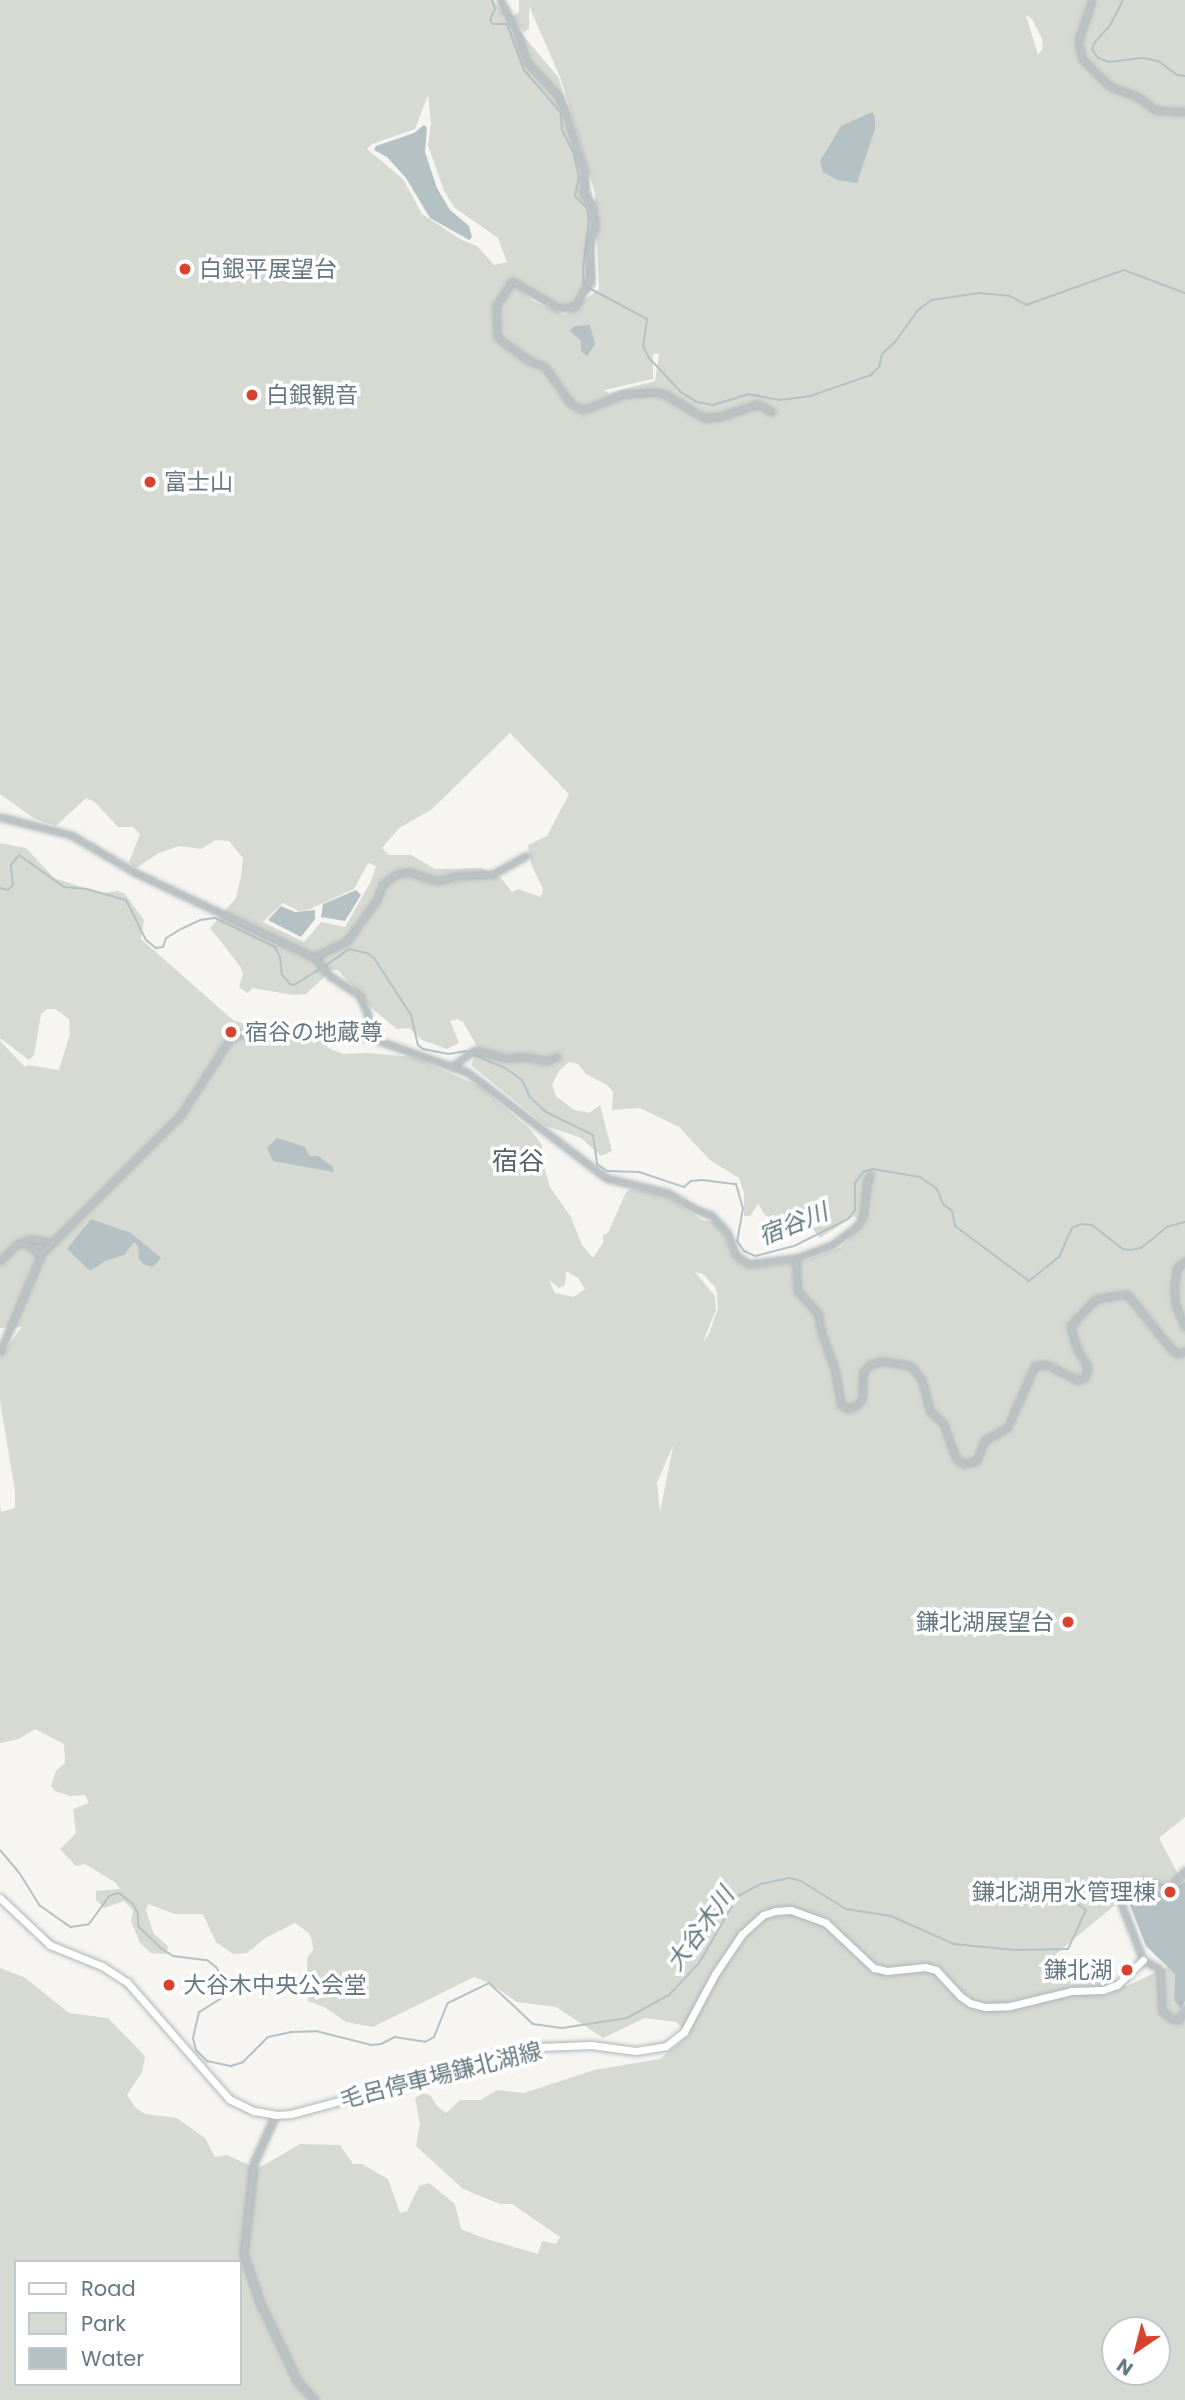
<!DOCTYPE html>
<meta charset="utf-8">
<style>
body{margin:0}
#map{position:relative;width:1185px;height:2400px;overflow:hidden;background:#f6f5f2;font-family:Poppins,"Noto Sans JP",sans-serif}
div>[style]{position:absolute}
.green>*{inset:0;background:#d6dad2}
.water>*{inset:0;background:#b4c2c5}
.stream>*{height:2px;margin:-1px;padding:0 1px;transform-origin:1px;border-radius:1px;background:#b4c2c5}
.roads{filter:drop-shadow(0 0 2px #afb6b9) drop-shadow(0 0 2px #afb6b9)}
.minor>*{height:5px;margin:-2.5px;padding:0 2.5px;transform-origin:2.5px;border-radius:2.5px;background:#bcc2c4}
.tertiary>*{height:6px;margin:-3px;padding:0 3px;transform-origin:3px;border-radius:3px;background:#bcc2c4}
.secondary>*{height:7px;margin:-3.5px;padding:0 3.5px;transform-origin:3.5px;border-radius:3.5px;background:#fff}
.dots>*{width:19px;height:19px;translate:-50% -50%;box-sizing:border-box;border:4px solid #fff;border-radius:50%}
span{translate:-50% -50%;white-space:nowrap;text-align:center;line-height:1.15;-webkit-text-stroke:7px #fff;paint-order:stroke}
.poi-label{font-size:23px;color:#667982}
.left{translate:0 -50%;text-align:left}
.right{translate:-100% -50%;text-align:right}
.street-label{font-size:23px;color:#667982}
.water-label{font-size:24px;color:#627a7e;font-style:italic}
.quarter-label{font-size:26px;color:#546167}
.legend{position:absolute;left:14px;top:2260px;width:228px;height:126px;box-sizing:border-box;background:#fff;border:2px solid #c2c9cd;margin:0;padding:9px 12px;list-style:none;font-size:21px;color:#667982}
.legend li{display:flex;align-items:center;gap:14px;height:35px}
.legend b{width:35px;border:2px solid #c2c9cd}
.north{position:absolute;left:1101px;top:2316px;width:70px;height:70px;box-sizing:border-box;background:#fff;border:2px solid #c2c9cd;border-radius:50%;rotate:215deg;font-size:19px;font-weight:700;line-height:28px;text-align:center;color:#667982}
.north::after{content:'';display:block;margin:auto;width:24px;height:32px;background:#d84330;clip-path:polygon(50% 0,100% 100%,50% 72%,0 100%)}
</style>
<div id="map">
<div class="green">
<div style="clip-path:polygon(evenodd,0 0,493px 0,559px 78px,592px 193px,596px 286px,565px 312px,534px 299px,520px 288px,533px 301px,565px 315px,599px 289px,595px 193px,560px 77px,529px 6px,529px 29px,524px 32px,513px 16px,519px 12px,519px 0,1185px 0,1185px 1817px,1159px 1838px,1180px 1878px,1185px 1873px,1185px 1882px,1180px 1887px,1170px 1882px,1143px 1881px,1123px 1889px,1115px 1905px,1055px 1955px,1056px 1960px,1089px 1963px,1114px 1956px,1105px 1967px,1108px 1976px,1127px 1986px,1169px 1966px,1175px 1974px,1174px 1999px,1181px 2008px,1185px 2001px,1185px 2400px,0 2400px,0 1968px,24px 1977px,69px 2013px,108px 2018px,145px 2056px,142px 2072px,127px 2095px,136px 2108px,145px 2114px,177px 2118px,205px 2138px,215px 2157px,227px 2155px,257px 2169px,300px 2144px,340px 2145px,353px 2164px,362px 2164px,388px 2179px,400px 2213px,407px 2211px,419px 2186px,429px 2183px,455px 2204px,461px 2229px,483px 2238px,538px 2254px,542px 2241px,556px 2244px,560px 2237px,512px 2204px,500px 2204px,463px 2189px,416px 2146px,420px 2124px,415px 2098px,423px 2093px,430px 2095px,437px 2106px,446px 2113px,460px 2100px,481px 2100px,497px 2090px,524px 2093px,594px 2070px,660px 2059px,689px 2035px,676px 2022px,645px 2018px,603px 2038px,556px 2007px,517px 2002px,488px 1982px,474px 1977px,373px 2027px,346px 2022px,324px 2007px,308px 2001px,307px 1958px,313px 1950px,312px 1940px,309px 1933px,295px 1923px,265px 1938px,247px 1953px,233px 1954px,216px 1942px,203px 1914px,175px 1914px,148px 1904px,146px 1911px,154px 1934px,168px 1946px,167px 1954px,151px 1953px,140px 1943px,131px 1921px,133px 1910px,124px 1901px,104px 1908px,96px 1900px,96px 1891px,120px 1889px,116px 1883px,85px 1864px,76px 1866px,60px 1849px,76px 1833px,73px 1809px,89px 1803px,85px 1795px,70px 1796px,55px 1791px,51px 1786px,56px 1771px,65px 1763px,64px 1744px,35px 1729px,19px 1739px,0 1743px,0 1503px,1px 1512px,15px 1508px,15px 1491px,0 1401px,0 1357px,22px 1327px,0 1328px,0 1041px,25px 1067px,28px 1065px,59px 1070px,70px 1034px,69px 1019px,55px 1009px,47px 1009px,41px 1014px,34px 1055px,29px 1060px,0 1038px,0 843px,26px 848px,54px 878px,100px 893px,118px 891px,125px 894px,144px 920px,141px 939px,233px 1020px,260px 1029px,276px 1038px,319px 1038px,328px 1048px,343px 1054px,368px 1053px,413px 1057px,479px 1086px,530px 1129px,542px 1145px,541px 1156px,550px 1187px,571px 1217px,582px 1245px,593px 1258px,603px 1243px,603px 1235px,608px 1233px,626px 1192px,631px 1189px,664px 1195px,702px 1220px,714px 1222px,722px 1231px,735px 1259px,751px 1268px,804px 1261px,841px 1247px,864px 1222px,854px 1216px,820px 1238px,810px 1225px,804px 1222px,791px 1226px,765px 1215px,758px 1204px,750px 1216px,744px 1216px,744px 1193px,739px 1178px,710px 1160px,679px 1127px,640px 1108px,612px 1110px,613px 1092px,607px 1085px,586px 1074px,578px 1064px,569px 1062px,559px 1071px,552px 1085px,556px 1096px,574px 1110px,589px 1113px,600px 1105px,612px 1151px,601px 1156px,581px 1138px,546px 1126px,471px 1065px,478px 1048px,463px 1022px,457px 1019px,450px 1021px,459px 1043px,447px 1049px,422px 1040px,409px 1028px,397px 1029px,376px 1012px,338px 970px,332px 970px,306px 994px,293px 995px,253px 988px,247px 993px,239px 987px,243px 974px,240px 966px,210px 928px,236px 898px,241px 876px,243px 858px,229px 841px,216px 840px,201px 849px,179px 846px,159px 853px,136px 868px,129px 862px,140px 834px,133px 827px,118px 827px,95px 802px,86px 798px,56px 826px,35px 819px,0 794px,0 0,1026px 15px,1032px 19px,1042px 39px,1043px 48px,1038px 55px,1026px 15px,0 0,428px 95px,431px 123px,428px 145px,444px 191px,455px 208px,498px 238px,507px 262px,494px 265px,477px 246px,462px 240px,422px 214px,403px 179px,367px 149px,372px 144px,415px 129px,428px 95px,0 0,653px 354px,659px 354px,655px 381px,609px 393px,604px 390px,653px 379px,653px 354px,0 0,510px 733px,569px 794px,547px 836px,528px 845px,531px 864px,543px 889px,541px 897px,518px 889px,512px 892px,501px 878px,481px 868px,435px 869px,411px 855px,389px 855px,382px 848px,399px 828px,431px 810px,510px 733px,0 0,368px 863px,376px 866px,371px 881px,345px 927px,321px 922px,304px 942px,263px 922px,283px 903px,299px 911px,308px 910px,354px 889px,368px 863px,0 0,566px 1271px,578px 1278px,585px 1289px,574px 1297px,555px 1293px,549px 1280px,559px 1288px,565px 1285px,566px 1271px,0 0,695px 1272px,703px 1274px,716px 1288px,718px 1308px,709px 1334px,703px 1342px,716px 1310px,715px 1296px,695px 1272px,0 0,673px 1446px,673px 1447px,660px 1512px,657px 1483px,673px 1446px,0 0,16px 2262px,240px 2262px,240px 2384px,16px 2384px,16px 2262px,0 0,1115px 2330px,1157px 2330px,1157px 2372px,1115px 2372px,1115px 2330px)"></div>
</div>
<div class="water">
<div style="clip-path:polygon(872px 112px,875px 117px,875px 129px,857px 183px,837px 180px,823px 172px,820px 161px,841px 126px)"></div>
<div style="clip-path:polygon(424px 125px,427px 128px,425px 152px,437px 188px,450px 210px,469px 226px,472px 237px,469px 240px,430px 218px,406px 178px,387px 157px,374px 150px,376px 146px,414px 133px)"></div>
<div style="clip-path:polygon(590px 325px,595px 344px,587px 356px,581px 351px,581px 341px,570px 331px,574px 326px)"></div>
<div style="clip-path:polygon(356px 890px,361px 895px,345px 921px,321px 917px,323px 904px)"></div>
<div style="clip-path:polygon(281px 906px,295px 912px,315px 910px,315px 919px,301px 937px,268px 920px)"></div>
<div style="clip-path:polygon(277px 1138px,305px 1147px,310px 1156px,318px 1156px,333px 1167px,334px 1172px,273px 1161px,267px 1148px)"></div>
<div style="clip-path:polygon(91px 1219px,131px 1233px,161px 1258px,153px 1267px,145px 1265px,139px 1259px,138px 1246px,134px 1242px,124px 1255px,105px 1261px,90px 1271px,67px 1249px)"></div>
<div style="clip-path:polygon(1185px 1882px,1185px 2001px,1181px 2009px,1174px 2000px,1175px 1974px,1146px 1946px,1126px 1895px,1148px 1886px,1164px 1893px)"></div>
</div>
<div class="stream">
<div style="left:492px;top:0;width:9px;rotate:72deg"></div>
<div style="left:495px;top:9px;width:12px;rotate:114deg"></div>
<div style="left:490px;top:20px;width:5px;rotate:53deg"></div>
<div style="left:493px;top:24px;width:14px"></div>
<div style="left:507px;top:24px;width:49px;rotate:69.7deg"></div>
<div style="left:524px;top:70px;width:57px;rotate:49.3deg"></div>
<div style="left:561px;top:113px;width:17px;rotate:87deg"></div>
<div style="left:562px;top:130px;width:27px;rotate:63deg"></div>
<div style="left:574px;top:154px;width:24px;rotate:78deg"></div>
<div style="left:579px;top:177px;width:19px;rotate:102deg"></div>
<div style="left:575px;top:196px;width:17px;rotate:45deg"></div>
<div style="left:587px;top:208px;width:12px;rotate:81deg"></div>
<div style="left:589px;top:220px;width:49px;rotate:97deg"></div>
<div style="left:583px;top:269px;width:16px;rotate:86deg"></div>
<div style="left:1123px;top:0;width:28px;rotate:117deg"></div>
<div style="left:1110px;top:25px;width:23px;rotate:131deg"></div>
<div style="left:1095px;top:42px;width:8px;rotate:113deg"></div>
<div style="left:1092px;top:49px;width:11px;rotate:56deg"></div>
<div style="left:1098px;top:58px;width:12px;rotate:20deg"></div>
<div style="left:1109px;top:62px;width:35px;rotate:-7deg"></div>
<div style="left:1144px;top:58px;width:14px;rotate:12deg"></div>
<div style="left:1158px;top:61px;width:24px;rotate:36deg"></div>
<div style="left:1177px;top:75px;width:8px;rotate:7deg"></div>
<div style="left:589px;top:288px;width:66px;rotate:28.1deg"></div>
<div style="left:647px;top:319px;width:27px;rotate:98deg"></div>
<div style="left:643px;top:346px;width:13px;rotate:63deg"></div>
<div style="left:649px;top:358px;width:47px;rotate:46.7deg"></div>
<div style="left:681px;top:392px;width:19px;rotate:32deg"></div>
<div style="left:697px;top:402px;width:16px;rotate:11deg"></div>
<div style="left:713px;top:405px;width:37px;rotate:-17deg"></div>
<div style="left:748px;top:394px;width:32px;rotate:11deg"></div>
<div style="left:779px;top:400px;width:31px;rotate:-7deg"></div>
<div style="left:810px;top:396px;width:65px;rotate:-19deg"></div>
<div style="left:871px;top:375px;width:11px;rotate:-45deg"></div>
<div style="left:879px;top:367px;width:13px;rotate:-77deg"></div>
<div style="left:882px;top:354px;width:18px;rotate:-43deg"></div>
<div style="left:895px;top:342px;width:39px;rotate:-54deg"></div>
<div style="left:918px;top:310px;width:17px;rotate:-36deg"></div>
<div style="left:932px;top:300px;width:47px;rotate:-8.7deg"></div>
<div style="left:978px;top:293px;width:32px;rotate:5deg"></div>
<div style="left:1010px;top:296px;width:18px;rotate:29deg"></div>
<div style="left:1026px;top:305px;width:104px;rotate:-19.7deg"></div>
<div style="left:1124px;top:270px;width:65px;rotate:20.7deg"></div>
<div style="left:0;top:888px;width:8px;rotate:14deg"></div>
<div style="left:8px;top:890px;width:7px;rotate:-45deg"></div>
<div style="left:13px;top:885px;width:20px;rotate:-96deg"></div>
<div style="left:11px;top:865px;width:13px;rotate:-51deg"></div>
<div style="left:19px;top:855px;width:55px;rotate:35.4deg"></div>
<div style="left:64px;top:887px;width:23px;rotate:5deg"></div>
<div style="left:87px;top:889px;width:41px;rotate:15.8deg"></div>
<div style="left:126px;top:900px;width:45px;rotate:63.4deg"></div>
<div style="left:146px;top:940px;width:13px;rotate:39deg"></div>
<div style="left:156px;top:948px;width:7px;rotate:-8deg"></div>
<div style="left:163px;top:947px;width:9px;rotate:-72deg"></div>
<div style="left:166px;top:938px;width:17px;rotate:-31deg"></div>
<div style="left:181px;top:929px;width:21px;rotate:-25deg"></div>
<div style="left:200px;top:920px;width:15px;rotate:-8deg"></div>
<div style="left:215px;top:918px;width:67px;rotate:25.8deg"></div>
<div style="left:275px;top:947px;width:11px;rotate:63deg"></div>
<div style="left:280px;top:957px;width:18px;rotate:84deg"></div>
<div style="left:282px;top:975px;width:12px;rotate:48deg"></div>
<div style="left:290px;top:984px;width:4px;rotate:14deg"></div>
<div style="left:294px;top:985px;width:31px;rotate:-32deg"></div>
<div style="left:325px;top:966px;width:29px;rotate:-35deg"></div>
<div style="left:349px;top:949px;width:18px;rotate:13deg"></div>
<div style="left:367px;top:953px;width:9px;rotate:36deg"></div>
<div style="left:374px;top:958px;width:68px;rotate:57deg"></div>
<div style="left:411px;top:1015px;width:31px;rotate:77deg"></div>
<div style="left:418px;top:1045px;width:6px;rotate:39deg"></div>
<div style="left:423px;top:1049px;width:25px;rotate:11deg"></div>
<div style="left:448px;top:1054px;width:19px;rotate:-9deg"></div>
<div style="left:472px;top:1054px;width:36px;rotate:23deg"></div>
<div style="left:505px;top:1068px;width:21px;rotate:35deg"></div>
<div style="left:522px;top:1080px;width:19px;rotate:65deg"></div>
<div style="left:530px;top:1097px;width:22px;rotate:43deg"></div>
<div style="left:546px;top:1112px;width:52px;rotate:26.1deg"></div>
<div style="left:593px;top:1135px;width:29px;rotate:82deg"></div>
<div style="left:597px;top:1164px;width:12px;rotate:35deg"></div>
<div style="left:607px;top:1171px;width:32px;rotate:2deg"></div>
<div style="left:639px;top:1172px;width:47px;rotate:18.4deg"></div>
<div style="left:684px;top:1187px;width:9px;rotate:-41deg"></div>
<div style="left:691px;top:1181px;width:11px;rotate:-5deg"></div>
<div style="left:702px;top:1180px;width:34px;rotate:7deg"></div>
<div style="left:736px;top:1184px;width:25px;rotate:74deg"></div>
<div style="left:743px;top:1208px;width:34px;rotate:100deg"></div>
<div style="left:737px;top:1241px;width:12px;rotate:55deg"></div>
<div style="left:744px;top:1251px;width:12px;rotate:24deg"></div>
<div style="left:755px;top:1256px;width:40px;rotate:-14.4deg"></div>
<div style="left:794px;top:1246px;width:60px;rotate:-26.6deg"></div>
<div style="left:848px;top:1219px;width:11px;rotate:-52deg"></div>
<div style="left:855px;top:1210px;width:27px;rotate:-90deg"></div>
<div style="left:855px;top:1183px;width:14px;rotate:-54deg"></div>
<div style="left:863px;top:1172px;width:10px;rotate:-17deg"></div>
<div style="left:873px;top:1169px;width:48px;rotate:9.7deg"></div>
<div style="left:920px;top:1177px;width:21px;rotate:35deg"></div>
<div style="left:937px;top:1189px;width:16px;rotate:68deg"></div>
<div style="left:943px;top:1204px;width:11px;rotate:38deg"></div>
<div style="left:952px;top:1211px;width:15px;rotate:79deg"></div>
<div style="left:955px;top:1226px;width:92px;rotate:36.6deg"></div>
<div style="left:1029px;top:1281px;width:38px;rotate:-39deg"></div>
<div style="left:1059px;top:1257px;width:32px;rotate:-66deg"></div>
<div style="left:1072px;top:1228px;width:10px;rotate:-24deg"></div>
<div style="left:1081px;top:1224px;width:11px;rotate:5deg"></div>
<div style="left:1092px;top:1225px;width:39px;rotate:38deg"></div>
<div style="left:1123px;top:1249px;width:7px;rotate:8deg"></div>
<div style="left:1130px;top:1250px;width:11px;rotate:-10deg"></div>
<div style="left:1141px;top:1248px;width:33px;rotate:-39deg"></div>
<div style="left:1167px;top:1227px;width:19px;rotate:-16deg"></div>
<div style="left:0;top:1850px;width:31px;rotate:50deg"></div>
<div style="left:20px;top:1874px;width:36px;rotate:58deg"></div>
<div style="left:39px;top:1905px;width:39px;rotate:35deg"></div>
<div style="left:71px;top:1927px;width:18px;rotate:-9deg"></div>
<div style="left:89px;top:1924px;width:34px;rotate:-54deg"></div>
<div style="left:109px;top:1896px;width:10px;rotate:-17deg"></div>
<div style="left:119px;top:1893px;width:18px;rotate:38deg"></div>
<div style="left:133px;top:1904px;width:11px;rotate:63deg"></div>
<div style="left:138px;top:1914px;width:12px;rotate:90deg"></div>
<div style="left:138px;top:1926px;width:32px;rotate:44deg"></div>
<div style="left:161px;top:1948px;width:14px;rotate:34deg"></div>
<div style="left:173px;top:1956px;width:34px;rotate:7deg"></div>
<div style="left:207px;top:1960px;width:11px;rotate:38deg"></div>
<div style="left:216px;top:1967px;width:17px;rotate:59deg"></div>
<div style="left:225px;top:1982px;width:14px;rotate:90deg"></div>
<div style="left:225px;top:1996px;width:31px;rotate:148deg"></div>
<div style="left:199px;top:2012px;width:27px;rotate:103deg"></div>
<div style="left:193px;top:2038px;width:12px;rotate:76deg"></div>
<div style="left:196px;top:2050px;width:16px;rotate:45deg"></div>
<div style="left:207px;top:2061px;width:25px;rotate:12deg"></div>
<div style="left:231px;top:2066px;width:13px;rotate:-18deg"></div>
<div style="left:243px;top:2062px;width:35px;rotate:-45deg"></div>
<div style="left:268px;top:2037px;width:24px;rotate:-12deg"></div>
<div style="left:291px;top:2032px;width:25px;rotate:-2deg"></div>
<div style="left:316px;top:2031px;width:57px;rotate:14.3deg"></div>
<div style="left:371px;top:2045px;width:10px;rotate:-6deg"></div>
<div style="left:381px;top:2044px;width:16px;rotate:-27deg"></div>
<div style="left:395px;top:2037px;width:30px;rotate:9deg"></div>
<div style="left:425px;top:2042px;width:10px;rotate:-29deg"></div>
<div style="left:434px;top:2037px;width:37px;rotate:-68deg"></div>
<div style="left:448px;top:2003px;width:46px;rotate:-26deg"></div>
<div style="left:489px;top:1983px;width:60px;rotate:43deg"></div>
<div style="left:533px;top:2024px;width:29px;rotate:8deg"></div>
<div style="left:562px;top:2028px;width:66px;rotate:-8.7deg"></div>
<div style="left:627px;top:2018px;width:48px;rotate:-28.7deg"></div>
<div style="left:669px;top:1995px;width:44px;rotate:-46.8deg"></div>
<div style="left:699px;top:1963px;width:78px;rotate:-59.8deg"></div>
<div style="left:738px;top:1896px;width:26px;rotate:-28deg"></div>
<div style="left:761px;top:1884px;width:29px;rotate:-12deg"></div>
<div style="left:789px;top:1878px;width:12px;rotate:14deg"></div>
<div style="left:801px;top:1881px;width:53px;rotate:31.9deg"></div>
<div style="left:846px;top:1909px;width:46px;rotate:8.8deg"></div>
<div style="left:891px;top:1916px;width:69px;rotate:24deg"></div>
<div style="left:954px;top:1944px;width:61px;rotate:5.6deg"></div>
<div style="left:1015px;top:1950px;width:53px;rotate:-1.1deg"></div>
<div style="left:1068px;top:1949px;width:43px;rotate:-65.2deg"></div>
<div style="left:1086px;top:1910px;width:16px;rotate:-145deg"></div>
<div style="left:1073px;top:1901px;width:11px;rotate:-112deg"></div>
<div style="left:1069px;top:1891px;width:6px;rotate:-39deg"></div>
</div>
<div class="roads">
<div class="minor">
<div style="left:500px;top:0;width:31px;rotate:61deg"></div>
<div style="left:515px;top:27px;width:37px;rotate:71deg"></div>
<div style="left:527px;top:62px;width:46px;rotate:47.6deg"></div>
<div style="left:558px;top:96px;width:16px;rotate:63deg"></div>
<div style="left:565px;top:110px;width:66px;rotate:72.4deg"></div>
<div style="left:585px;top:173px;width:21px;rotate:95deg"></div>
<div style="left:583px;top:194px;width:13px;rotate:48deg"></div>
<div style="left:592px;top:204px;width:21px;rotate:82deg"></div>
<div style="left:595px;top:225px;width:24px;rotate:105deg"></div>
<div style="left:589px;top:248px;width:31px;rotate:88deg"></div>
<div style="left:590px;top:279px;width:32px;rotate:118deg"></div>
<div style="left:575px;top:307px;width:17px;rotate:177deg"></div>
<div style="left:558px;top:308px;width:53px;rotate:-149.6deg"></div>
<div style="left:512px;top:281px;width:30px;rotate:123deg"></div>
<div style="left:496px;top:306px;width:31px;rotate:88deg"></div>
<div style="left:497px;top:337px;width:39px;rotate:37deg"></div>
<div style="left:528px;top:360px;width:18px;rotate:22deg"></div>
<div style="left:545px;top:367px;width:45px;rotate:54.9deg"></div>
<div style="left:571px;top:404px;width:13px;rotate:27deg"></div>
<div style="left:583px;top:410px;width:44px;rotate:-21.3deg"></div>
<div style="left:624px;top:394px;width:30px;rotate:-4deg"></div>
<div style="left:654px;top:392px;width:10px;rotate:11deg"></div>
<div style="left:664px;top:394px;width:47px;rotate:31deg"></div>
<div style="left:704px;top:418px;width:14px;rotate:-4deg"></div>
<div style="left:718px;top:417px;width:42px;rotate:-18deg"></div>
<div style="left:758px;top:404px;width:16px;rotate:30deg"></div>
<div style="left:1092px;top:0;width:43px;rotate:108.9deg"></div>
<div style="left:1078px;top:41px;width:18px;rotate:77deg"></div>
<div style="left:1082px;top:59px;width:38px;rotate:45deg"></div>
<div style="left:1109px;top:86px;width:33px;rotate:21deg"></div>
<div style="left:1140px;top:98px;width:19px;rotate:39deg"></div>
<div style="left:1155px;top:110px;width:30px;rotate:4deg"></div>
<div style="left:0;top:817px;width:73px;rotate:14.2deg"></div>
<div style="left:71px;top:835px;width:75px;rotate:30.3deg"></div>
<div style="left:136px;top:873px;width:197px;rotate:25.3deg"></div>
<div style="left:314px;top:957px;width:25px;rotate:50deg"></div>
<div style="left:330px;top:976px;width:35px;rotate:33deg"></div>
<div style="left:359px;top:995px;width:19px;rotate:65deg"></div>
<div style="left:367px;top:1012px;width:26px;rotate:81deg"></div>
<div style="left:314px;top:957px;width:37px;rotate:-26deg"></div>
<div style="left:347px;top:941px;width:49px;rotate:-54.1deg"></div>
<div style="left:376px;top:901px;width:18px;rotate:-68deg"></div>
<div style="left:383px;top:884px;width:16px;rotate:-38deg"></div>
<div style="left:396px;top:874px;width:13px;rotate:-9deg"></div>
<div style="left:409px;top:872px;width:29px;rotate:18deg"></div>
<div style="left:437px;top:881px;width:21px;rotate:-14deg"></div>
<div style="left:457px;top:876px;width:36px;rotate:-3deg"></div>
<div style="left:493px;top:874px;width:38px;rotate:-29deg"></div>
<div style="left:451px;top:1067px;width:29px;rotate:-36deg"></div>
<div style="left:474px;top:1050px;width:33px;rotate:14deg"></div>
<div style="left:506px;top:1058px;width:21px;rotate:-3deg"></div>
<div style="left:527px;top:1057px;width:19px;rotate:12deg"></div>
<div style="left:546px;top:1061px;width:12px;rotate:-20deg"></div>
<div style="left:23px;top:1242px;width:9px;rotate:-21deg"></div>
<div style="left:31px;top:1239px;width:20px;rotate:11deg"></div>
<div style="left:796px;top:1258px;width:32px;rotate:88deg"></div>
<div style="left:797px;top:1290px;width:31px;rotate:48deg"></div>
<div style="left:818px;top:1313px;width:18px;rotate:81deg"></div>
<div style="left:821px;top:1331px;width:42px;rotate:70.7deg"></div>
<div style="left:835px;top:1371px;width:35px;rotate:80deg"></div>
<div style="left:841px;top:1405px;width:9px;rotate:27deg"></div>
<div style="left:849px;top:1409px;width:10px;rotate:-29deg"></div>
<div style="left:858px;top:1404px;width:6px;rotate:-51deg"></div>
<div style="left:862px;top:1399px;width:27px;rotate:-88deg"></div>
<div style="left:863px;top:1372px;width:11px;rotate:-49deg"></div>
<div style="left:870px;top:1364px;width:13px;rotate:-13deg"></div>
<div style="left:883px;top:1361px;width:28px;rotate:10deg"></div>
<div style="left:911px;top:1366px;width:18px;rotate:52deg"></div>
<div style="left:922px;top:1380px;width:32px;rotate:76deg"></div>
<div style="left:930px;top:1411px;width:18px;rotate:43deg"></div>
<div style="left:943px;top:1423px;width:37px;rotate:70deg"></div>
<div style="left:956px;top:1458px;width:9px;rotate:41deg"></div>
<div style="left:963px;top:1464px;width:13px;rotate:-13deg"></div>
<div style="left:976px;top:1461px;width:23px;rotate:-67deg"></div>
<div style="left:985px;top:1440px;width:25px;rotate:-29deg"></div>
<div style="left:1007px;top:1428px;width:69px;rotate:-66deg"></div>
<div style="left:1035px;top:1365px;width:13px"></div>
<div style="left:1048px;top:1365px;width:34px;rotate:27deg"></div>
<div style="left:1078px;top:1380px;width:8px;rotate:-23deg"></div>
<div style="left:1085px;top:1377px;width:9px;rotate:-72deg"></div>
<div style="left:1088px;top:1368px;width:22px;rotate:-120deg"></div>
<div style="left:1077px;top:1349px;width:24px;rotate:-107deg"></div>
<div style="left:1070px;top:1326px;width:37px;rotate:-47deg"></div>
<div style="left:1095px;top:1299px;width:32px;rotate:-9deg"></div>
<div style="left:1127px;top:1294px;width:72px;rotate:51.2deg"></div>
<div style="left:1172px;top:1350px;width:7px;rotate:34deg"></div>
<div style="left:1178px;top:1354px;width:8px;rotate:-23deg"></div>
<div style="left:0;top:1261px;width:25px;rotate:-45deg"></div>
<div style="left:18px;top:1243px;width:11px;rotate:10deg"></div>
<div style="left:29px;top:1245px;width:16px;rotate:40deg"></div>
<div style="left:1185px;top:1261px;width:11px;rotate:139deg"></div>
<div style="left:1177px;top:1268px;width:18px;rotate:99deg"></div>
<div style="left:1174px;top:1286px;width:18px;rotate:87deg"></div>
<div style="left:1175px;top:1304px;width:25px;rotate:67deg"></div>
<div style="left:0;top:1352px;width:108px;rotate:-67deg"></div>
<div style="left:42px;top:1253px;width:194px;rotate:-44.8deg"></div>
<div style="left:180px;top:1116px;width:90px;rotate:-57.2deg"></div>
<div style="left:229px;top:1040px;width:13px;rotate:-29deg"></div>
<div style="left:240px;top:1034px;width:97px;rotate:-1.2deg"></div>
<div style="left:337px;top:1032px;width:35px;rotate:10deg"></div>
<div style="left:371px;top:1038px;width:102px;rotate:19.5deg"></div>
<div style="left:467px;top:1072px;width:175px;rotate:37.3deg"></div>
<div style="left:606px;top:1178px;width:64px;rotate:13.6deg"></div>
<div style="left:668px;top:1193px;width:31px;rotate:31deg"></div>
<div style="left:695px;top:1209px;width:17px;rotate:21deg"></div>
<div style="left:711px;top:1215px;width:23px;rotate:47deg"></div>
<div style="left:727px;top:1232px;width:25px;rotate:69deg"></div>
<div style="left:736px;top:1255px;width:16px;rotate:35deg"></div>
<div style="left:749px;top:1264px;width:47px;rotate:-7.3deg"></div>
<div style="left:796px;top:1258px;width:38px;rotate:-20deg"></div>
<div style="left:832px;top:1245px;width:31px;rotate:-37deg"></div>
<div style="left:857px;top:1226px;width:12px;rotate:-59deg"></div>
<div style="left:863px;top:1216px;width:35px;rotate:-83deg"></div>
<div style="left:867px;top:1181px;width:7px;rotate:-63deg"></div>
<div style="left:1185px;top:1870px;width:18px;rotate:131deg"></div>
<div style="left:1173px;top:1884px;width:9px;rotate:159deg"></div>
<div style="left:1165px;top:1887px;width:22px;rotate:-164deg"></div>
<div style="left:1144px;top:1881px;width:19px;rotate:168deg"></div>
<div style="left:1125px;top:1885px;width:11px;rotate:135deg"></div>
<div style="left:1117px;top:1893px;width:72px;rotate:68.8deg"></div>
<div style="left:1143px;top:1960px;width:19px;rotate:28deg"></div>
<div style="left:1160px;top:1969px;width:42px;rotate:87.3deg"></div>
<div style="left:1162px;top:2011px;width:13px;rotate:39deg"></div>
<div style="left:1172px;top:2019px;width:7px;rotate:8deg"></div>
<div style="left:1179px;top:2020px;width:13px;rotate:-61deg"></div>
</div>
<div class="tertiary">
<div style="left:276px;top:2115px;width:54px;rotate:114.2deg"></div>
<div style="left:254px;top:2164px;width:92px;rotate:96.3deg"></div>
<div style="left:244px;top:2255px;width:50px;rotate:71.2deg"></div>
<div style="left:260px;top:2302px;width:89px;rotate:64.6deg"></div>
<div style="left:298px;top:2382px;width:25px;rotate:47deg"></div>
</div>
<div class="secondary">
<div style="left:0;top:1898px;width:69px;rotate:43.2deg"></div>
<div style="left:50px;top:1945px;width:56px;rotate:22deg"></div>
<div style="left:102px;top:1966px;width:30px;rotate:33deg"></div>
<div style="left:127px;top:1982px;width:155px;rotate:48.9deg"></div>
<div style="left:229px;top:2099px;width:28px;rotate:26deg"></div>
<div style="left:254px;top:2111px;width:22px;rotate:10deg"></div>
<div style="left:276px;top:2115px;width:15px;rotate:-4deg"></div>
<div style="left:291px;top:2114px;width:258px;rotate:-15.1deg"></div>
<div style="left:540px;top:2047px;width:51px;rotate:-2.2deg"></div>
<div style="left:591px;top:2045px;width:45px;rotate:7.6deg"></div>
<div style="left:636px;top:2051px;width:30px;rotate:-9deg"></div>
<div style="left:666px;top:2046px;width:23px;rotate:-38deg"></div>
<div style="left:684px;top:2032px;width:66px;rotate:-61.9deg"></div>
<div style="left:715px;top:1974px;width:48px;rotate:-56deg"></div>
<div style="left:742px;top:1934px;width:28px;rotate:-42deg"></div>
<div style="left:763px;top:1915px;width:13px;rotate:-18deg"></div>
<div style="left:775px;top:1911px;width:16px;rotate:-4deg"></div>
<div style="left:791px;top:1910px;width:37px;rotate:20deg"></div>
<div style="left:826px;top:1923px;width:66px;rotate:43.2deg"></div>
<div style="left:874px;top:1968px;width:13px;rotate:13deg"></div>
<div style="left:887px;top:1971px;width:38px;rotate:-6deg"></div>
<div style="left:925px;top:1967px;width:11px;rotate:15deg"></div>
<div style="left:936px;top:1970px;width:35px;rotate:47deg"></div>
<div style="left:960px;top:1996px;width:12px;rotate:35deg"></div>
<div style="left:970px;top:2003px;width:16px;rotate:15deg"></div>
<div style="left:985px;top:2007px;width:25px;rotate:-2deg"></div>
<div style="left:1010px;top:2006px;width:64px;rotate:-13.6deg"></div>
<div style="left:1072px;top:1991px;width:31px;rotate:-2deg"></div>
<div style="left:1103px;top:1990px;width:15px;rotate:-20deg"></div>
<div style="left:1117px;top:1985px;width:36px;rotate:-44deg"></div>
</div>
</div>
<div class="dots">
<div style="left:185px;top:269px;background:#d84330"></div>
<div style="left:252px;top:395px;background:#d84330"></div>
<div style="left:150px;top:482px;background:#d84330"></div>
<div style="left:231px;top:1032px;background:#d84330"></div>
<div style="left:1068px;top:1622px;background:#d84330"></div>
<div style="left:1170px;top:1892px;background:#d84330"></div>
<div style="left:1127px;top:1970px;background:#d84330"></div>
<div style="left:169px;top:1985px;background:#d84330"></div>
</div>
<div class="poi-label">
<span class="left" style="left:199px;top:269px">白銀平展望台</span>
<span class="left" style="left:266px;top:395px">白銀観音</span>
<span class="left" style="left:164px;top:482px">富士山</span>
<span class="left" style="left:245px;top:1032px">宿谷の地蔵尊</span>
<span class="right" style="left:1054px;top:1622px">鎌北湖展望台</span>
<span class="right" style="left:1156px;top:1892px">鎌北湖用水管理棟</span>
<span class="right" style="left:1113px;top:1970px">鎌北湖</span>
<span class="left" style="left:183px;top:1985px">大谷木中央公会堂</span>
</div>
<div class="street-label">
<span style="left:441px;top:2075px;rotate:-14deg">毛呂停車場鎌北湖線</span>
</div>
<div class="water-label">
<span style="left:793px;top:1224px;rotate:-22deg">宿谷川</span>
<span style="left:700px;top:1929px;rotate:-54deg">大谷木川</span>
</div>
<div class="quarter-label">
<span style="left:518px;top:1162px">宿谷</span>
</div>
<ul class="legend">
<li><b style="height:9px;background:#fff"></b>Road</li>
<li><b style="height:19px;background:#d6dad2"></b>Park</li>
<li><b style="height:19px;background:#b4c2c5"></b>Water</li>
</ul>
<div class="north">N</div>
</div>
